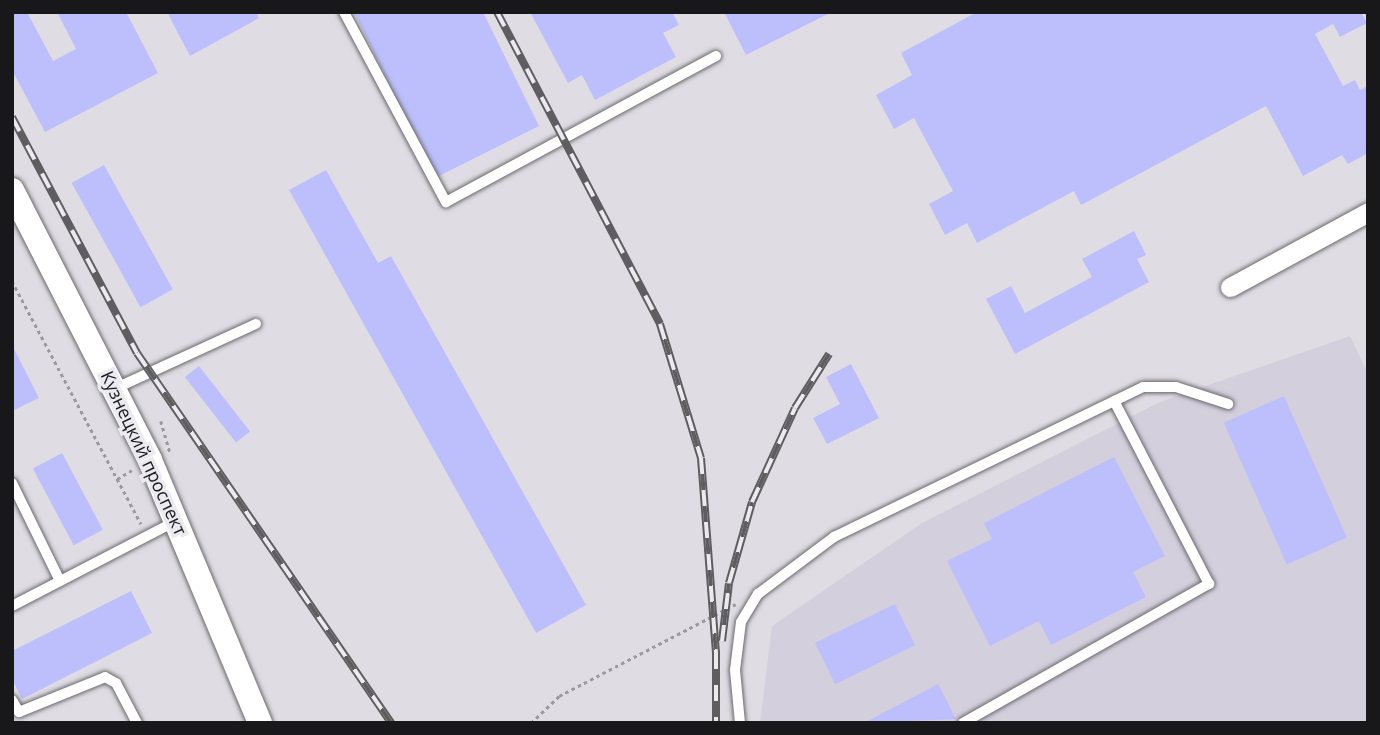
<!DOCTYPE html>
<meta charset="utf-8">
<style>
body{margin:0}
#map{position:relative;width:1380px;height:735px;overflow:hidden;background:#dfdde3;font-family:"Open Sans",sans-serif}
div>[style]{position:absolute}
.built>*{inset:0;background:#d4cfdc}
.building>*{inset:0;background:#bcbffb;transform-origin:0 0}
.path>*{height:2.5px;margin-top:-1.25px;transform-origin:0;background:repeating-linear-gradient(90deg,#9a999d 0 3.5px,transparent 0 7px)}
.roads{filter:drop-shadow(0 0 2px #6b696f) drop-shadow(0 0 2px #6b696f)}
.service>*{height:10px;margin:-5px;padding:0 5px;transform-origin:5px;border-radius:5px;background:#fff}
.minor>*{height:19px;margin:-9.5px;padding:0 9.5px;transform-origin:9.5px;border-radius:9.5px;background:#fff}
.tertiary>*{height:24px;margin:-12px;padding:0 12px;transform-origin:12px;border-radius:12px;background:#fff}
.rail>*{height:8px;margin-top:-4px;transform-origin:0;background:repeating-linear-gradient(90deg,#eceaf1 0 16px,#5e5e61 0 32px);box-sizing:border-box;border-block:2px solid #5e5e61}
span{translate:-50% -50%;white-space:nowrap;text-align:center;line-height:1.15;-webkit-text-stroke:7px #eceaf1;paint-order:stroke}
.street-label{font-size:18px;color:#18181a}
.frame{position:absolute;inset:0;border:14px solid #18181a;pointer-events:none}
</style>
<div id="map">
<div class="built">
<div style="clip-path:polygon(1350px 336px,1368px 374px,1368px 723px,760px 723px,772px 626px,922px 523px,1160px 402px)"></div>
</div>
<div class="building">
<div style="clip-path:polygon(12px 12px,27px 12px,53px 61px,76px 49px,57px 12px,126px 12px,158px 73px,45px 132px,12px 70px)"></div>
<div style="clip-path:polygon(167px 12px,256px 12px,259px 18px,190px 56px)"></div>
<div style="clip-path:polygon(354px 12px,483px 12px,539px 126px,435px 178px)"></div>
<div style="clip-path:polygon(530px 12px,672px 12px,679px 25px,663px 33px,676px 57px,595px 100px,582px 75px,568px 83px)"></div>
<div style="clip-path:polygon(724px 12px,832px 12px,746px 55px)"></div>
<div style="clip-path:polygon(977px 12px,1361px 12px,1367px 23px,1340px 37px,1333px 24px,1315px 34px,1343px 86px,1355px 80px,1360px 90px,1368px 86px,1368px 153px,1348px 164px,1342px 155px,1303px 176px,1266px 106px,1081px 205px,1074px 191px,977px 243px,967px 223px,945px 235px,929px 204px,953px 191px,914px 118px,894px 129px,876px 95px,912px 75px,901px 53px)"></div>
<div style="left:104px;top:165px;width:142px;height:37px;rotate:61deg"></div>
<div style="clip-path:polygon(326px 170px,378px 263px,391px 256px,586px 605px,536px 633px,289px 190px)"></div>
<div style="clip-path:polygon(1134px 231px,1146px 255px,1137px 259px,1149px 282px,1015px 354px,986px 299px,1011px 286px,1025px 313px,1092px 277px,1082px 259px)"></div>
<div style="clip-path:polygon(12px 345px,39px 398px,12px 411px)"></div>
<div style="clip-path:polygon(851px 364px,879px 418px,827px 444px,813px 418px,840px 404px,826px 377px)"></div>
<div style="left:199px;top:366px;width:83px;height:18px;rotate:52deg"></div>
<div style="left:1284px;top:396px;width:155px;height:66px;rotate:66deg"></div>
<div style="left:62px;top:453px;width:87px;height:33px;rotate:62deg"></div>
<div style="clip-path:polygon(1114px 457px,1165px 556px,1133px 572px,1146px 597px,1051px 645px,1039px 621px,990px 646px,947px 561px,992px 539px,984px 523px)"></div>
<div style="clip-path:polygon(131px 591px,152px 633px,22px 699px,12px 679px,12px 651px)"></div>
<div style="left:895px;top:604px;width:46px;height:89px;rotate:64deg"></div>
<div style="clip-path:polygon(938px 684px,956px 719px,864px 723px)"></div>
</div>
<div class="path">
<div style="left:12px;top:281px;width:275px;rotate:62deg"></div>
<div style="left:161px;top:421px;width:32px;rotate:74deg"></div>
<div style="left:117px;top:479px;width:17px;rotate:-31deg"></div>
<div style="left:531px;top:723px;width:39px;rotate:-44deg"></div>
<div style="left:559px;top:696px;width:199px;rotate:-27.5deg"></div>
</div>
<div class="roads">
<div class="service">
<div style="left:344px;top:12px;width:216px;rotate:61.8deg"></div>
<div style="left:446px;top:202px;width:307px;rotate:-28.4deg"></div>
<div style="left:116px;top:388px;width:154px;rotate:-24.6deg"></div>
<div style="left:12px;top:483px;width:109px;rotate:63.9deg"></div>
<div style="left:12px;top:606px;width:185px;rotate:-27.4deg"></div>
<div style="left:12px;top:700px;width:14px;rotate:60deg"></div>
<div style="left:19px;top:712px;width:93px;rotate:-22.1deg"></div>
<div style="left:105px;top:677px;width:13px;rotate:29deg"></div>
<div style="left:116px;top:683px;width:45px;rotate:62.3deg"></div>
<div style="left:740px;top:723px;width:53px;rotate:-95.4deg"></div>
<div style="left:735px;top:670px;width:48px;rotate:-82.9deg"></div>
<div style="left:741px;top:622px;width:33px;rotate:-59deg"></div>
<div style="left:758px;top:594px;width:95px;rotate:-36.9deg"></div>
<div style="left:834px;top:537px;width:343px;rotate:-25.9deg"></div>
<div style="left:1143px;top:387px;width:33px"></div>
<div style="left:1176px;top:387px;width:55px;rotate:18.1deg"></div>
<div style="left:963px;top:723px;width:283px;rotate:-29.5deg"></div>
<div style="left:1209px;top:584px;width:206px;rotate:-117.4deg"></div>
</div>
<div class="minor">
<div style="left:1230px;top:287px;width:157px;rotate:-28.5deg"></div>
</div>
<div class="tertiary">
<div style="left:12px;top:190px;width:303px;rotate:62.9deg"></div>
<div style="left:150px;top:460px;width:285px;rotate:67.3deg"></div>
</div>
</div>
<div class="rail">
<div style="left:497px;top:12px;width:352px;rotate:62.4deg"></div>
<div style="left:660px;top:324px;width:140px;rotate:73deg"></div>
<div style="left:701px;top:458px;width:196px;rotate:85.6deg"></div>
<div style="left:716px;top:653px;width:70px;rotate:90deg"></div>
<div style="left:12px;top:117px;width:267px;rotate:62.1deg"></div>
<div style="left:137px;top:353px;width:449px;rotate:55.5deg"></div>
<div style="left:722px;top:641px;width:58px;rotate:-83.1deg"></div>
<div style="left:729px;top:583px;width:84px;rotate:-74.1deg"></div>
<div style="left:752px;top:502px;width:103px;rotate:-65.4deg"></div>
<div style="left:795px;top:408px;width:64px;rotate:-57.8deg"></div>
</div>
<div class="street-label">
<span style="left:144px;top:453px;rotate:65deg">Кузнецкий проспект</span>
</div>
<div class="frame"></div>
</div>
